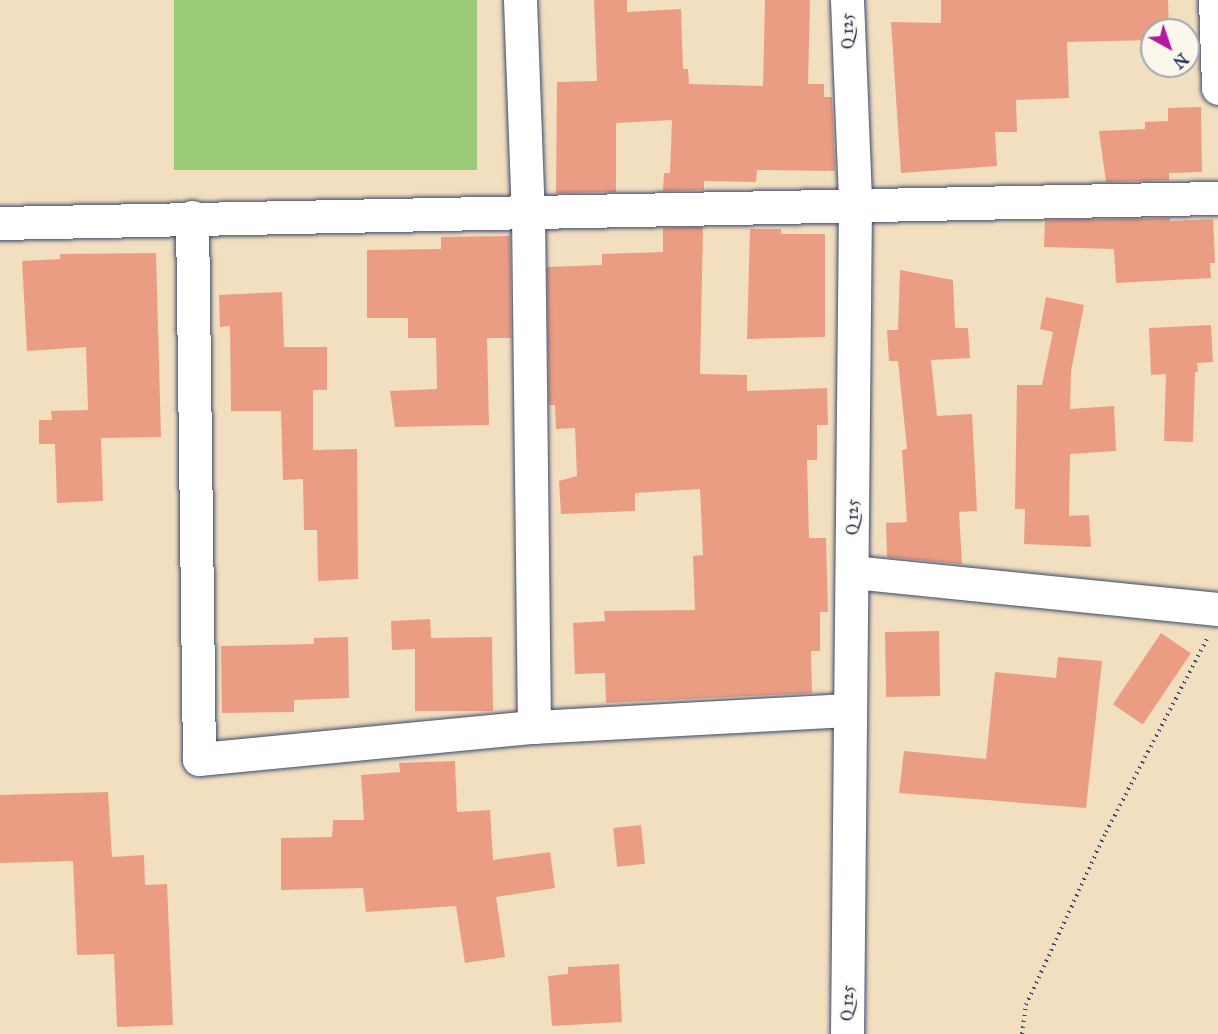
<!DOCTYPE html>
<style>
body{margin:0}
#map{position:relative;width:1218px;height:1034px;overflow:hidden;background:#f2dfc0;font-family:"IM FELL Great Primer",serif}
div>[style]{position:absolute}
.green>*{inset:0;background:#9bca78;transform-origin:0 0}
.building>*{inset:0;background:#eb9d84;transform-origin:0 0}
.path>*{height:4px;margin-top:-2px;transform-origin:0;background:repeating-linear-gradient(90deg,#3b496d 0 1.5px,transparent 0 6px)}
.roads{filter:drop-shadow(0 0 2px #3b496d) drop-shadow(0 0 2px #3b496d)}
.minor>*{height:33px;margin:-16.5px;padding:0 16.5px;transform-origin:16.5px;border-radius:16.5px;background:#fff}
.tertiary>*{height:33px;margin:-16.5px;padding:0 16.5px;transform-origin:16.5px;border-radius:16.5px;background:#fff}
span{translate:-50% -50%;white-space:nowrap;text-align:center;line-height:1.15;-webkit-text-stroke:4.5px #fbf7ec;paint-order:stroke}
.street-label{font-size:16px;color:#1b2f5e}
.north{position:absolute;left:1140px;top:18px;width:60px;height:60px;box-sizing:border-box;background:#fbf7ec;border:2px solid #a1a7b3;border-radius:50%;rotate:140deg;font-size:16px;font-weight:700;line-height:24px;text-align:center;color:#1b2f5e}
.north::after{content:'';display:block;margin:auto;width:21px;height:27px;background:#b5179e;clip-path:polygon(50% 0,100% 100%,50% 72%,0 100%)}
</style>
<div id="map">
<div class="green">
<div style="left:174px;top:0;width:303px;height:170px"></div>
</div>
<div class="building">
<div style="clip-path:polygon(594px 0,627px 0,627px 12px,681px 9px,683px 69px,688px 69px,689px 84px,763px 86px,765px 0,810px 0,808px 84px,824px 84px,824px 97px,832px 97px,835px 171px,757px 170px,756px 182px,704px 181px,704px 190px,663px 191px,664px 173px,670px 173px,672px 120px,616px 123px,616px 192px,556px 193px,557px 82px,597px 81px)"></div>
<div style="clip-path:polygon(941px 0,1168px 0,1169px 30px,1152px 30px,1152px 40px,1067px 42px,1069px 98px,1016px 100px,1017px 132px,995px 132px,997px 166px,901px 173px,891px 22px,941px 23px)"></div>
<div style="clip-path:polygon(1201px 107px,1202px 172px,1169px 173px,1169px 180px,1106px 182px,1099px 131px,1145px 129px,1145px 122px,1168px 121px,1168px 108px)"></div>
<div style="clip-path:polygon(1170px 218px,1170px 221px,1213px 219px,1215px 263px,1210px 263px,1211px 278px,1116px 283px,1114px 249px,1044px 247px,1045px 220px)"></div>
<div style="clip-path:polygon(703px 227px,700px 374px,747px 375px,747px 391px,827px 388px,828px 425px,817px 425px,817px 460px,807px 460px,809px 538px,826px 538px,828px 612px,820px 612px,820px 651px,811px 651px,812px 693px,606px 703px,605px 673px,575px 674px,573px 623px,605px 621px,604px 611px,695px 610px,693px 556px,703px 555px,700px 489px,635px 493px,635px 511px,561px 514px,559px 481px,577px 476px,575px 428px,556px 429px,555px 405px,549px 405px,547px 267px,602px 265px,602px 254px,663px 252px,663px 228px)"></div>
<div style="clip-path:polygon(750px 229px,781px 229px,781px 234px,825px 234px,825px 337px,747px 339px)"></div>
<div style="clip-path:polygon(510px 236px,511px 338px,487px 338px,489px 425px,395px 427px,390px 391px,437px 389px,436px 338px,408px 338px,408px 318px,367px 318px,367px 250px,441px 249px,441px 237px)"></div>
<div style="clip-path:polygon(156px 253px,161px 437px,101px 438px,103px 501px,57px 503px,55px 444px,39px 444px,39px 420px,52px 420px,51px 411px,88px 410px,86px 347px,27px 351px,22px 261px,60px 259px,60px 254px)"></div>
<div style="clip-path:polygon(900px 270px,953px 280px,955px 328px,968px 328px,970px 358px,931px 360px,937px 416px,972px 414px,977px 511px,959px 512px,962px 564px,887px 557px,886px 523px,907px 522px,902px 450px,907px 449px,898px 361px,889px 361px,887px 330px,898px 330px)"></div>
<div style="clip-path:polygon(282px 292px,284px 347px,327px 347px,327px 390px,313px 390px,313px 450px,357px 449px,358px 579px,318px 581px,317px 530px,304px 530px,303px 479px,283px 480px,281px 411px,231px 411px,230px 326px,220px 327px,219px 295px)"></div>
<div style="clip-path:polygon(1046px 297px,1084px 305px,1071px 371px,1070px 409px,1114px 406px,1116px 451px,1070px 454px,1069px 516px,1089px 515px,1091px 547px,1024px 544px,1025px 509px,1015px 509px,1017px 385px,1042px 385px,1053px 332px,1040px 329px)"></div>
<div style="clip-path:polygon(1211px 325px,1213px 362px,1197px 363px,1198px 372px,1195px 372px,1193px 442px,1164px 441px,1166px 374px,1151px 375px,1149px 328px)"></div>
<div style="clip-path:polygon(430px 619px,431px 638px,492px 637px,493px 711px,415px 711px,415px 649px,392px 650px,391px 621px)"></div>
<div style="left:939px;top:631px;width:65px;height:54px;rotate:89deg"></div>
<div style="left:1161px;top:633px;width:36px;height:86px;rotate:34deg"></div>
<div style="clip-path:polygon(348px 637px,349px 698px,294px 700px,294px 712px,222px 713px,221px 646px,314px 644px,314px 638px)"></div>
<div style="clip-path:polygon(1058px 657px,1102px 661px,1086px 808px,899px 793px,904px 751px,986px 759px,995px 672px,1056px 678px)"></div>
<div style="clip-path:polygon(455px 761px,457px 812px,490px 810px,493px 860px,550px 852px,555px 888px,496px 897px,505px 957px,465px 963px,456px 906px,366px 912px,363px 888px,281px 890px,281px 838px,332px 837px,333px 820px,364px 820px,361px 775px,400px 772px,399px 763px)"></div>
<div style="clip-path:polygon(108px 792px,112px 857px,144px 855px,145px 885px,167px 884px,173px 1025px,117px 1027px,114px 954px,77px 955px,73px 861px,0 863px,0 795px)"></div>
<div style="left:641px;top:825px;width:39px;height:28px;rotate:84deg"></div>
<div style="clip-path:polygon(619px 964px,622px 1022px,552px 1026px,548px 976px,568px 974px,568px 967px)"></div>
</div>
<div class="path">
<div style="left:1022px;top:1034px;width:29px;rotate:-82deg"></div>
<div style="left:1026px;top:1005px;width:191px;rotate:-65.2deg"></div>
<div style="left:1106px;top:832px;width:218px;rotate:-62.4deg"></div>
</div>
<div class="roads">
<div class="minor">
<div style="left:520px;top:0;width:214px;rotate:87.9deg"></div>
<div style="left:528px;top:214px;width:513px;rotate:89.33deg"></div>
<div style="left:1215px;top:0;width:88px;rotate:88deg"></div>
<div style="left:192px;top:217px;width:542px;rotate:89.26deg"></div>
<div style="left:199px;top:759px;width:337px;rotate:-5.5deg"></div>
<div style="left:534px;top:727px;width:316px;rotate:-3.1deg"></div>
<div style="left:0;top:223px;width:1218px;rotate:-1.18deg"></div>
<div style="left:853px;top:572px;width:367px;rotate:5.8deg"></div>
</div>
<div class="tertiary">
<div style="left:847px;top:0;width:203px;rotate:87.7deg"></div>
<div style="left:855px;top:203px;width:831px;rotate:90.55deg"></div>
</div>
</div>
<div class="street-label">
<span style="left:848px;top:31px;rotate:-92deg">Q 125</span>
<span style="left:853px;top:517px;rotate:-90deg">Q 125</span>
<span style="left:848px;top:1003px;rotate:-89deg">Q 125</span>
</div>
<div class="north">N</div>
</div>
